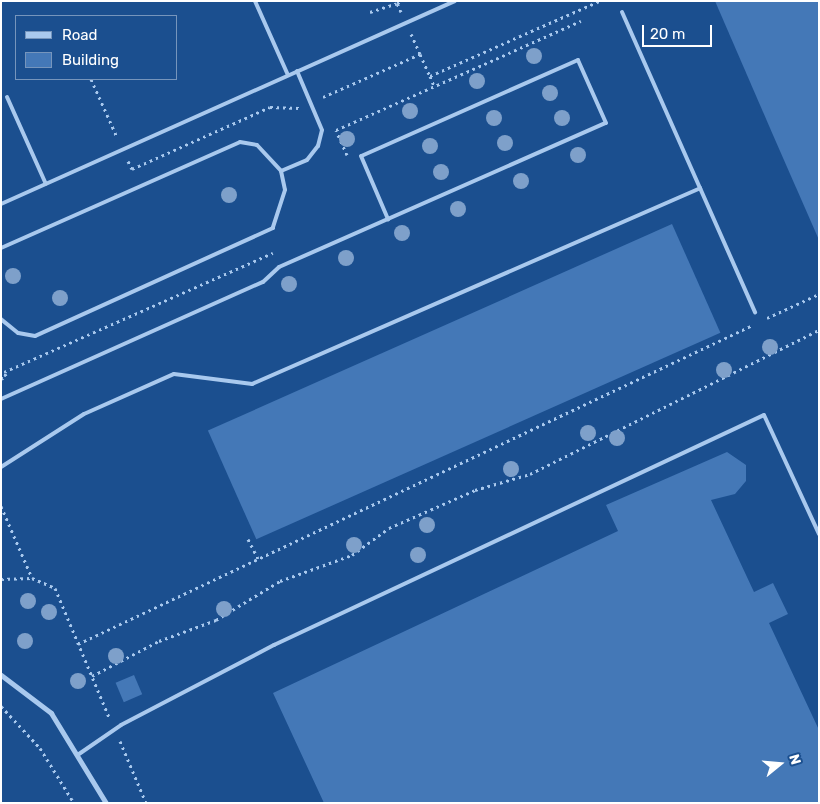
<!DOCTYPE html>
<style>
body{margin:0}
#map{position:relative;width:820px;height:804px;overflow:hidden;background:#1b4f8f;font-family:Rubik,sans-serif}
div>[style]{position:absolute}
.building>*{inset:0;background:#4478b7;transform-origin:0 0}
.path>*{height:3px;margin-top:-1.5px;transform-origin:0;background:repeating-linear-gradient(90deg,#a9c9ee 0 2.5px,transparent 0 6.5px)}
.service>*{height:4px;margin:-2px;padding:0 2px;transform-origin:2px;border-radius:2px;background:#a9c9ee}
.minor>*{height:5px;margin:-2.5px;padding:0 2.5px;transform-origin:2.5px;border-radius:2.5px;background:#a9c9ee}
.trees>*{width:16px;height:16px;margin:-8px;border-radius:50%;background:#7ea0ca}
span{translate:-50% -50%;white-space:nowrap;text-align:center;line-height:1.15;-webkit-text-stroke:4px #1b4f8f;paint-order:stroke}
.frame{position:absolute;inset:0;border:2px solid #fff;pointer-events:none}
.legend{position:absolute;left:15px;top:15px;width:162px;height:65px;box-sizing:border-box;background:#1b4f8f;border:1px solid #7695bc;margin:0;padding:6px 9px;list-style:none;font-size:15px;color:#fff}
.legend li{display:flex;align-items:center;gap:10px;height:25px}
.legend b{width:25px;border:1px solid #7695bc}
.north{position:absolute;left:755px;top:739px;width:50px;height:50px;-webkit-text-stroke:4px #1b4f8f;paint-order:stroke;rotate:73deg;font-size:14px;font-weight:700;line-height:20px;text-align:center;color:#fff}
.north::after{content:'';display:block;margin:auto;width:18px;height:22px;background:#fff;clip-path:polygon(50% 0,100% 100%,50% 72%,0 100%)}
.scale{position:absolute;left:642px;top:25px;width:70px;height:22px;box-sizing:border-box;border:2px solid #fff;border-top:0;padding-left:6px;font-size:15px;line-height:18px;white-space:nowrap;color:#fff;-webkit-text-stroke:4px #1b4f8f;paint-order:stroke}
</style>
<div id="map">
<div class="building">
<div style="clip-path:polygon(715px 1px,819px 1px,819px 240px,773px 135px)"></div>
<div style="left:672px;top:224px;width:119px;height:508px;rotate:66deg"></div>
<div style="clip-path:polygon(727px 452px,746px 465px,746px 481px,735px 494px,711px 500px,754px 592px,773px 583px,788px 614px,769px 623px,819px 730px,819px 803px,324px 803px,273px 693px,618px 531px,606px 505px)"></div>
<div style="left:134px;top:675px;width:21px;height:20px;rotate:67deg"></div>
</div>
<div class="path">
<div style="left:370px;top:12px;width:28px;rotate:-18deg"></div>
<div style="left:401px;top:12px;width:10px;rotate:-114deg"></div>
<div style="left:397px;top:3px;width:5px;rotate:-22deg"></div>
<div style="left:420px;top:54px;width:24px;rotate:66deg"></div>
<div style="left:430px;top:76px;width:185px;rotate:-23.9deg"></div>
<div style="left:430px;top:76px;width:11px;rotate:68deg"></div>
<div style="left:91px;top:79px;width:64px;rotate:65.9deg"></div>
<div style="left:323px;top:97px;width:106px;rotate:-23.9deg"></div>
<div style="left:420px;top:54px;width:22px;rotate:-114deg"></div>
<div style="left:347px;top:155px;width:27px;rotate:-114deg"></div>
<div style="left:336px;top:130px;width:268px;rotate:-24deg"></div>
<div style="left:128px;top:161px;width:9px;rotate:63deg"></div>
<div style="left:132px;top:169px;width:151px;rotate:-24.2deg"></div>
<div style="left:270px;top:107px;width:29px;rotate:2deg"></div>
<div style="left:767px;top:318px;width:57px;rotate:-24.8deg"></div>
<div style="left:1px;top:379px;width:6px;rotate:-31deg"></div>
<div style="left:6px;top:376px;width:4px;rotate:-117deg"></div>
<div style="left:4px;top:372px;width:294px;rotate:-23.9deg"></div>
<div style="left:1px;top:506px;width:78px;rotate:66.7deg"></div>
<div style="left:248px;top:539px;width:22px;rotate:63deg"></div>
<div style="left:1px;top:579px;width:31px;rotate:-2deg"></div>
<div style="left:32px;top:578px;width:25px;rotate:23deg"></div>
<div style="left:55px;top:588px;width:140px;rotate:67.3deg"></div>
<div style="left:78px;top:644px;width:747px;rotate:-25.3deg"></div>
<div style="left:92px;top:676px;width:76px;rotate:-27.6deg"></div>
<div style="left:159px;top:641px;width:61px;rotate:-20.2deg"></div>
<div style="left:216px;top:620px;width:75px;rotate:-31.4deg"></div>
<div style="left:280px;top:581px;width:77px;rotate:-19.9deg"></div>
<div style="left:352px;top:555px;width:46px;rotate:-36.1deg"></div>
<div style="left:389px;top:528px;width:94px;rotate:-23.8deg"></div>
<div style="left:475px;top:490px;width:57px;rotate:-16.2deg"></div>
<div style="left:530px;top:474px;width:323px;rotate:-26.5deg"></div>
<div style="left:1px;top:706px;width:57px;rotate:47.1deg"></div>
<div style="left:40px;top:748px;width:65px;rotate:58.3deg"></div>
<div style="left:120px;top:741px;width:67px;rotate:67.2deg"></div>
</div>
<div class="service">
<div style="left:255px;top:1px;width:81px;rotate:66deg"></div>
<div style="left:622px;top:12px;width:193px;rotate:66.1deg"></div>
<div style="left:7px;top:97px;width:95px;rotate:65.9deg"></div>
<div style="left:281px;top:171px;width:28px;rotate:-23deg"></div>
<div style="left:307px;top:160px;width:18px;rotate:-52deg"></div>
<div style="left:318px;top:146px;width:16px;rotate:-76deg"></div>
<div style="left:322px;top:130px;width:64px;rotate:-113deg"></div>
<div style="left:1px;top:204px;width:497px;rotate:-24.1deg"></div>
<div style="left:1px;top:248px;width:261px;rotate:-23.9deg"></div>
<div style="left:240px;top:142px;width:17px;rotate:10deg"></div>
<div style="left:257px;top:145px;width:35px;rotate:47deg"></div>
<div style="left:281px;top:171px;width:19px;rotate:78deg"></div>
<div style="left:285px;top:190px;width:40px;rotate:108deg"></div>
<div style="left:273px;top:228px;width:261px;rotate:155.6deg"></div>
<div style="left:35px;top:336px;width:17px;rotate:-170deg"></div>
<div style="left:18px;top:333px;width:22px;rotate:-141deg"></div>
<div style="left:1px;top:399px;width:287px;rotate:-24.1deg"></div>
<div style="left:263px;top:282px;width:22px;rotate:-43deg"></div>
<div style="left:279px;top:267px;width:357px;rotate:-23.8deg"></div>
<div style="left:606px;top:123px;width:69px;rotate:-114deg"></div>
<div style="left:578px;top:60px;width:237px;rotate:156.1deg"></div>
<div style="left:361px;top:156px;width:69px;rotate:66.8deg"></div>
<div style="left:1px;top:467px;width:98px;rotate:-32.6deg"></div>
<div style="left:84px;top:414px;width:98px;rotate:-24deg"></div>
<div style="left:174px;top:374px;width:79px;rotate:7.3deg"></div>
<div style="left:252px;top:384px;width:489px;rotate:-23.6deg"></div>
<div style="left:700px;top:188px;width:136px;rotate:66.1deg"></div>
<div style="left:79px;top:754px;width:51px;rotate:-34.6deg"></div>
<div style="left:121px;top:725px;width:173px;rotate:-27.6deg"></div>
<div style="left:274px;top:645px;width:541px;rotate:-25.14deg"></div>
<div style="left:764px;top:415px;width:131px;rotate:65.2deg"></div>
</div>
<div class="minor">
<div style="left:1px;top:675px;width:63px;rotate:37.2deg"></div>
<div style="left:51px;top:713px;width:105px;rotate:58.6deg"></div>
</div>
<div class="trees">
<div style="left:534px;top:56px"></div>
<div style="left:477px;top:81px"></div>
<div style="left:550px;top:93px"></div>
<div style="left:410px;top:111px"></div>
<div style="left:494px;top:118px"></div>
<div style="left:562px;top:118px"></div>
<div style="left:347px;top:139px"></div>
<div style="left:505px;top:143px"></div>
<div style="left:430px;top:146px"></div>
<div style="left:578px;top:155px"></div>
<div style="left:441px;top:172px"></div>
<div style="left:521px;top:181px"></div>
<div style="left:229px;top:195px"></div>
<div style="left:458px;top:209px"></div>
<div style="left:402px;top:233px"></div>
<div style="left:346px;top:258px"></div>
<div style="left:13px;top:276px"></div>
<div style="left:289px;top:284px"></div>
<div style="left:60px;top:298px"></div>
<div style="left:770px;top:347px"></div>
<div style="left:724px;top:370px"></div>
<div style="left:588px;top:433px"></div>
<div style="left:617px;top:438px"></div>
<div style="left:511px;top:469px"></div>
<div style="left:427px;top:525px"></div>
<div style="left:354px;top:545px"></div>
<div style="left:418px;top:555px"></div>
<div style="left:28px;top:601px"></div>
<div style="left:224px;top:609px"></div>
<div style="left:49px;top:612px"></div>
<div style="left:25px;top:641px"></div>
<div style="left:116px;top:656px"></div>
<div style="left:78px;top:681px"></div>
</div>
<div class="frame"></div>
<ul class="legend">
<li><b style="height:6px;background:#a9c9ee"></b>Road</li>
<li><b style="height:14px;background:#4478b7"></b>Building</li>
</ul>
<div class="north">N</div>
<div class="scale">20 m</div>
</div>
